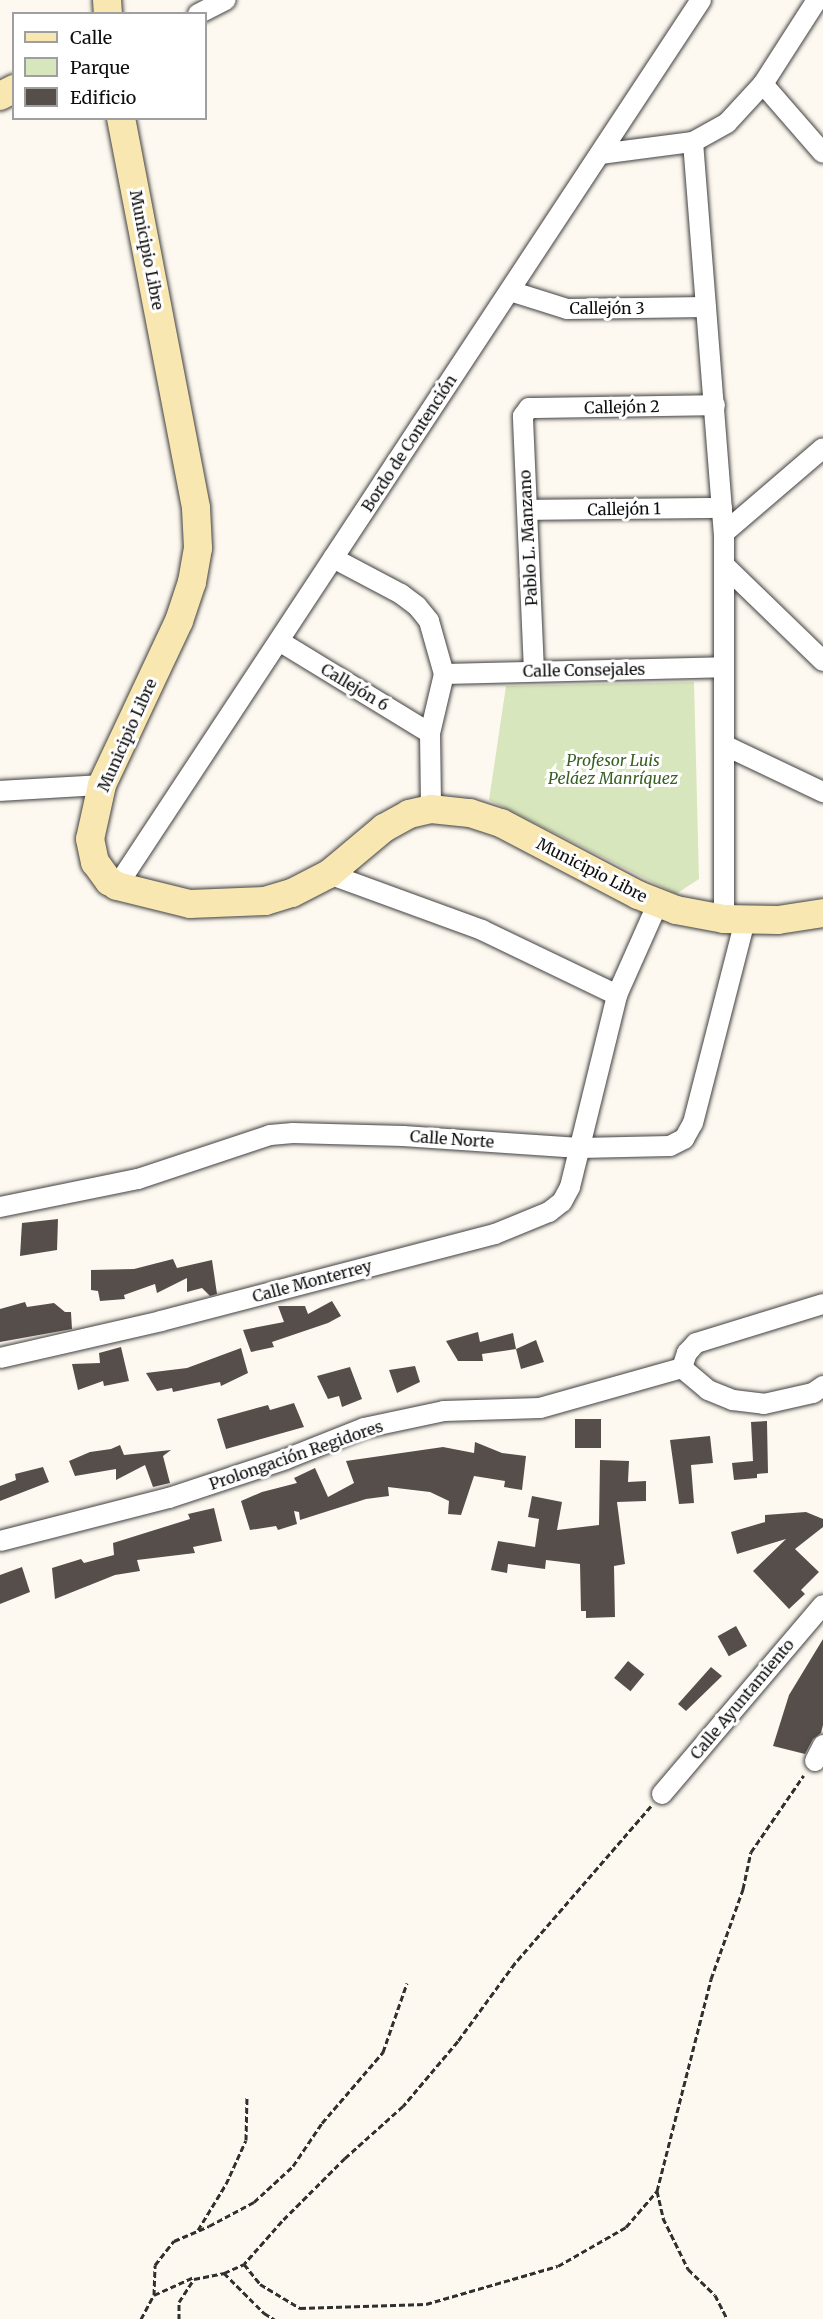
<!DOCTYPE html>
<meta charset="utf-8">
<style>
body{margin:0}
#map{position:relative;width:823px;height:2319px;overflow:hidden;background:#fef9f0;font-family:Merriweather,serif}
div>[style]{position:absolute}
.green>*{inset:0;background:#d7e6bc}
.building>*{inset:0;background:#564e4b;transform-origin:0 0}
.path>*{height:3px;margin-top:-1.5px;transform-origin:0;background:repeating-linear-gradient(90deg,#303030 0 6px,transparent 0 9px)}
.roads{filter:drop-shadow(0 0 2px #414141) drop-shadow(0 0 2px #414141)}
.street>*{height:20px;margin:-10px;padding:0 10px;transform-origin:10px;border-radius:10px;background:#fff}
.secondary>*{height:28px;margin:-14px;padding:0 14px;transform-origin:14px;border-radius:14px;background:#f8e7b0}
span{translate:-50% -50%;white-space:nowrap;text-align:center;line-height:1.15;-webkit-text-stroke:6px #fff;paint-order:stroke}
.street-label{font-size:16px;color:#0e0e0e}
.park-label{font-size:16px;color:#386023;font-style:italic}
.legend{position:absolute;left:12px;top:12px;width:195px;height:108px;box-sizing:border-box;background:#fff;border:2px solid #9f9f9f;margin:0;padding:8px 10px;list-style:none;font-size:18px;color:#0e0e0e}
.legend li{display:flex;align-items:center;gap:12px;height:30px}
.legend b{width:30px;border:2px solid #9f9f9f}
</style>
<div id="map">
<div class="green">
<div style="clip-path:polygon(694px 682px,699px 879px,676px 894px,489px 800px,506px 686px)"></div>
</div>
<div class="building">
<div style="clip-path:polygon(58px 1219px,57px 1250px,20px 1256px,22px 1223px)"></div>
<div style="clip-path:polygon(173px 1259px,177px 1268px,212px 1260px,217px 1294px,210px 1296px,202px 1288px,187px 1292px,187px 1278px,157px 1293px,155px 1284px,124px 1295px,125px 1299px,100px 1301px,98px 1291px,91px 1290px,91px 1270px,134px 1269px)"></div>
<div style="clip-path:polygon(332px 1301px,341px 1316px,328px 1323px,272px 1342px,274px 1347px,251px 1352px,243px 1330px,284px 1322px,278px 1306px,305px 1306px,308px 1314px)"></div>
<div style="clip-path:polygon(25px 1302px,27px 1307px,54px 1303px,65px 1312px,71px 1312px,72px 1329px,0 1342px,0 1309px)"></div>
<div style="clip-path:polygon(478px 1332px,480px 1342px,513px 1333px,516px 1349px,482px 1354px,483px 1361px,458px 1361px,446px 1341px)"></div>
<div style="clip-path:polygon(536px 1340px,544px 1362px,521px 1369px,516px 1349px)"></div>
<div style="clip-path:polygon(121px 1347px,129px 1381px,104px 1386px,103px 1381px,78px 1390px,72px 1364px,100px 1363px,99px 1353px)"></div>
<div style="clip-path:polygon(241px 1348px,248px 1373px,221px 1386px,220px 1382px,173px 1392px,172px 1388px,157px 1391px,146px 1373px,187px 1368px)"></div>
<div style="clip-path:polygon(415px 1366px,420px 1382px,397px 1393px,389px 1370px)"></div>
<div style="clip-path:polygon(350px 1367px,362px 1399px,342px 1407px,339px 1396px,328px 1399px,317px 1376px)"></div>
<div style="clip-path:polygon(294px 1403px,304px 1427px,226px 1449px,217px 1419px,268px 1405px,270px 1410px)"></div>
<div style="left:575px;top:1419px;width:26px;height:29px"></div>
<div style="clip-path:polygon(767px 1421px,768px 1473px,757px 1474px,757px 1478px,734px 1480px,732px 1463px,753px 1461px,751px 1422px)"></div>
<div style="clip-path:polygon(710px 1436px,713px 1463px,691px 1465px,694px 1503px,679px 1504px,670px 1440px)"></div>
<div style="clip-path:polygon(475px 1442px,502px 1453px,526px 1456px,522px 1490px,504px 1487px,505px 1481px,474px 1476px,461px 1515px,448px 1514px,449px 1501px,430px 1492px,388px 1487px,389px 1496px,366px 1499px,300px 1520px,299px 1512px,294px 1511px,297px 1524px,278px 1530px,276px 1526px,250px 1530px,241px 1501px,262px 1492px,297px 1483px,294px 1478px,315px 1468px,328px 1497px,354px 1483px,346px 1461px,443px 1447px,474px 1453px)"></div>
<div style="clip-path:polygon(120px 1445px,124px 1455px,171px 1450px,163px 1456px,170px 1483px,153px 1487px,145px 1465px,116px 1480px,116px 1469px,75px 1476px,69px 1461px,90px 1452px,111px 1449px)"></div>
<div style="clip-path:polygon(600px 1460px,629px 1461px,628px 1482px,646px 1481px,646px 1501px,617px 1502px,625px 1564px,614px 1566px,615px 1617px,586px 1618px,586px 1611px,581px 1611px,580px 1564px,546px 1560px,545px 1569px,508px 1564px,507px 1573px,491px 1570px,498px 1541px,535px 1547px,539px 1519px,528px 1517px,532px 1496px,562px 1502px,557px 1530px,599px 1525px)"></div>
<div style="clip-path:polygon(43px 1467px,49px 1482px,0 1501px,0 1486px,16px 1480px,15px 1474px)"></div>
<div style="clip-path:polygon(214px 1508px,222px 1541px,193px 1547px,195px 1553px,137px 1560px,140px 1571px,115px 1575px,55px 1599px,52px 1568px,81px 1559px,84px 1563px,114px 1555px,113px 1543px,190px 1519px,188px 1514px)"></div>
<div style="clip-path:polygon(806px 1512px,823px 1519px,823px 1527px,795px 1549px,819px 1572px,801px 1590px,805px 1594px,789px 1609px,753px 1571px,786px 1539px,737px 1554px,731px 1532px,765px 1522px,765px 1515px)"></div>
<div style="clip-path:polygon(22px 1567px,30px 1592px,0 1604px,0 1575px)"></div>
<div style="left:736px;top:1626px;width:23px;height:21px;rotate:61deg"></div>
<div style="clip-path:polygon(823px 1639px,823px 1725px,821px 1733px,813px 1739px,805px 1754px,773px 1746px,789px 1695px)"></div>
<div style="left:628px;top:1661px;width:21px;height:22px;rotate:39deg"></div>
<div style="clip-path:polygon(711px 1667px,722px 1676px,686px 1711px,678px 1704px)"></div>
</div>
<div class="path">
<div style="left:651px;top:1806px;width:208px;rotate:130.9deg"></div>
<div style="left:515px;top:1963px;width:97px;rotate:126.2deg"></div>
<div style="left:458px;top:2041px;width:85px;rotate:130.2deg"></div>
<div style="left:403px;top:2106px;width:78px;rotate:138.1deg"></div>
<div style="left:345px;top:2158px;width:89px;rotate:135deg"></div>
<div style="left:282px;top:2221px;width:57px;rotate:131.5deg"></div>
<div style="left:244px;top:2264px;width:26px;rotate:51deg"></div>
<div style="left:260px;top:2284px;width:47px;rotate:31deg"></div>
<div style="left:300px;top:2308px;width:126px;rotate:-1.8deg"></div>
<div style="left:426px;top:2304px;width:137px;rotate:-16.1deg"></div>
<div style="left:558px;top:2266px;width:78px;rotate:-29.8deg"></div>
<div style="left:626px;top:2227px;width:48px;rotate:-49.3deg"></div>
<div style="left:657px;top:2191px;width:219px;rotate:-75.7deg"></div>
<div style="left:711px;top:1979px;width:96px;rotate:-70.4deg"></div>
<div style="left:743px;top:1889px;width:38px;rotate:-78deg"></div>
<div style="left:751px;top:1852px;width:93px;rotate:-55.5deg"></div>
<div style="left:657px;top:2191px;width:28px;rotate:77deg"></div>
<div style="left:663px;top:2218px;width:57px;rotate:63.9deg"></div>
<div style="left:688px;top:2269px;width:37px;rotate:44deg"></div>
<div style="left:715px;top:2295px;width:27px;rotate:63deg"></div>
<div style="left:198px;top:2230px;width:54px;rotate:-58.7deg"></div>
<div style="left:226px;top:2184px;width:48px;rotate:-65.6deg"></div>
<div style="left:246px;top:2140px;width:43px;rotate:-88.7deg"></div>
<div style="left:224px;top:2273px;width:22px;rotate:-24deg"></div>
<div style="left:154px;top:2295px;width:30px;rotate:-88deg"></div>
<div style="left:155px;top:2265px;width:31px;rotate:-52deg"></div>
<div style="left:174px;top:2241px;width:38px;rotate:-23deg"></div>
<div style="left:209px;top:2226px;width:51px;rotate:-28.1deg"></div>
<div style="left:254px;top:2202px;width:53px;rotate:-42.7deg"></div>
<div style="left:293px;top:2166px;width:52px;rotate:-56deg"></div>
<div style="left:322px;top:2123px;width:94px;rotate:-49.3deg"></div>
<div style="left:383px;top:2052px;width:73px;rotate:-70.8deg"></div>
<div style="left:141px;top:2319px;width:27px;rotate:-62deg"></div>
<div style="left:154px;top:2295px;width:44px;rotate:-24.2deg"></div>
<div style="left:179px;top:2319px;width:17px;rotate:-90deg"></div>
<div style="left:179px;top:2302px;width:27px;rotate:-57deg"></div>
<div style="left:194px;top:2279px;width:31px;rotate:-11deg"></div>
<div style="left:224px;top:2273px;width:57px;rotate:45deg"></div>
<div style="left:264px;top:2313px;width:12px;rotate:31deg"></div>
</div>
<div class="roads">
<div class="street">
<div style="left:198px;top:14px;width:31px;rotate:-27deg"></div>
<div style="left:763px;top:84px;width:91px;rotate:49deg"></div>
<div style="left:693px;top:142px;width:392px;rotate:85.5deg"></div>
<div style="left:724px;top:533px;width:386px;rotate:90deg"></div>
<div style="left:600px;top:154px;width:94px;rotate:-7.4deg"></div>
<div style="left:693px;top:142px;width:39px;rotate:-29deg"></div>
<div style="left:727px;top:123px;width:53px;rotate:-47.3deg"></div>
<div style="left:763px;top:84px;width:100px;rotate:-57.3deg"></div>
<div style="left:510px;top:291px;width:60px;rotate:17.5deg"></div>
<div style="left:567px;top:309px;width:139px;rotate:-0.8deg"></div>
<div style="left:527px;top:510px;width:195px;rotate:-0.6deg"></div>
<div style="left:724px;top:533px;width:130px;rotate:-40.6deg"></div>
<div style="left:333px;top:558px;width:77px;rotate:27.9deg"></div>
<div style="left:401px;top:594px;width:20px;rotate:37deg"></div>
<div style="left:417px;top:606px;width:19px;rotate:51deg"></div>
<div style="left:429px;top:621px;width:55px;rotate:74.2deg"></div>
<div style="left:444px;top:674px;width:61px;rotate:103.3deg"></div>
<div style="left:430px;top:733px;width:76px;rotate:89.2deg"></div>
<div style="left:724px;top:565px;width:138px;rotate:44.1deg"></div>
<div style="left:279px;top:641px;width:177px;rotate:31.4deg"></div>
<div style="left:534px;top:671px;width:255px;rotate:-92.5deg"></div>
<div style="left:523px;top:416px;width:10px;rotate:-53deg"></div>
<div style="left:529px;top:408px;width:186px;rotate:-0.9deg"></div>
<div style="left:444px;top:674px;width:280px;rotate:-1.4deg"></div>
<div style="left:724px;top:745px;width:110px;rotate:25.4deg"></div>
<div style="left:0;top:791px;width:102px;rotate:-3.4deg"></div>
<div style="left:329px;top:874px;width:163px;rotate:20.1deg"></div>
<div style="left:482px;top:930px;width:150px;rotate:25.7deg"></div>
<div style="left:117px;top:886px;width:1061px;rotate:-56.61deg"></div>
<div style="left:0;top:1207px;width:141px;rotate:-11.5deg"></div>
<div style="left:138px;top:1179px;width:139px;rotate:-18.4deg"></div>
<div style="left:270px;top:1135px;width:23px;rotate:-5deg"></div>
<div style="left:293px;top:1133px;width:110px;rotate:1.6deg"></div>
<div style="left:403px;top:1136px;width:177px;rotate:3.9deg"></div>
<div style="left:580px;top:1148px;width:90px;rotate:-1.3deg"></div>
<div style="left:670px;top:1146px;width:16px;rotate:-27deg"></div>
<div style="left:684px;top:1139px;width:18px;rotate:-61deg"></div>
<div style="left:693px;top:1123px;width:210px;rotate:-75.6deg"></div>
<div style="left:0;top:1358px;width:165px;rotate:-12.9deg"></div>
<div style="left:161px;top:1321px;width:345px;rotate:-14.6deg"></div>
<div style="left:495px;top:1234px;width:58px;rotate:-22.2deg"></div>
<div style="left:549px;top:1212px;width:16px;rotate:-38deg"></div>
<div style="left:562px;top:1202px;width:17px;rotate:-62deg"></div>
<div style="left:570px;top:1187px;width:198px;rotate:-76.2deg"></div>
<div style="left:617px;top:995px;width:101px;rotate:-66deg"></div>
<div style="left:682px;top:1368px;width:34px;rotate:40deg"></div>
<div style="left:708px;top:1390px;width:27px;rotate:22deg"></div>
<div style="left:733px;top:1400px;width:31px;rotate:7deg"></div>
<div style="left:764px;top:1404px;width:50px;rotate:-12.7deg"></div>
<div style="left:813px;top:1393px;width:12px;rotate:-35deg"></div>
<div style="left:0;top:1541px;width:174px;rotate:-14.3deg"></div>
<div style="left:169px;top:1498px;width:123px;rotate:-18.4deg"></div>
<div style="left:286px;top:1459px;width:84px;rotate:-21.7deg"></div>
<div style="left:364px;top:1428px;width:82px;rotate:-12deg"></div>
<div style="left:444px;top:1411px;width:96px;rotate:-1.8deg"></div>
<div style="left:540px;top:1408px;width:148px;rotate:-15.7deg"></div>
<div style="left:682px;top:1368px;width:16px;rotate:-72deg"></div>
<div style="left:687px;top:1353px;width:13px;rotate:-48deg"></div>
<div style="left:696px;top:1343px;width:133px;rotate:-17.1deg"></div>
<div style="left:815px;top:1761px;width:18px;rotate:-63deg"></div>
<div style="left:662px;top:1794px;width:248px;rotate:-49.6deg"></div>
</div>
<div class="secondary">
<div style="left:107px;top:0;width:14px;rotate:86deg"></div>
<div style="left:0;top:96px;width:16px;rotate:-27deg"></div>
<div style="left:121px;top:118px;width:397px;rotate:79.1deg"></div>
<div style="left:196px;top:508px;width:40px;rotate:87.1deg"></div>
<div style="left:198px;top:548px;width:35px;rotate:100deg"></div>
<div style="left:192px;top:582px;width:41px;rotate:108.4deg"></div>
<div style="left:179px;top:621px;width:181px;rotate:115.2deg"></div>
<div style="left:102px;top:785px;width:55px;rotate:102.5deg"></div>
<div style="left:90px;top:839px;width:24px;rotate:78deg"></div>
<div style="left:95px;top:862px;width:24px;rotate:54deg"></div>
<div style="left:109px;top:881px;width:9px;rotate:32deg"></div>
<div style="left:117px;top:886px;width:75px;rotate:13.9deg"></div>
<div style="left:190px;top:904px;width:75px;rotate:-2.3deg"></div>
<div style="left:265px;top:901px;width:28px;rotate:-17deg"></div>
<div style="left:292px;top:893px;width:42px;rotate:-27.2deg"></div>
<div style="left:329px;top:874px;width:72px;rotate:-39.9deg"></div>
<div style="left:384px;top:828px;width:29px;rotate:-29deg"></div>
<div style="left:409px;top:814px;width:23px;rotate:-13deg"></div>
<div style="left:431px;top:809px;width:39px;rotate:6deg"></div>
<div style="left:470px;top:813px;width:33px;rotate:18deg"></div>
<div style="left:501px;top:823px;width:155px;rotate:27.7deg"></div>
<div style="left:638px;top:895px;width:41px;rotate:21.5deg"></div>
<div style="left:676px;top:910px;width:49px;rotate:10.6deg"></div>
<div style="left:724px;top:919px;width:54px;rotate:1.1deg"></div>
<div style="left:778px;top:920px;width:46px;rotate:-8.8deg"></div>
</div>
</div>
<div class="street-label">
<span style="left:147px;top:250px;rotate:79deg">Municipio Libre</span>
<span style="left:607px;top:308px">Callejón 3</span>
<span style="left:622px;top:407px;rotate:-1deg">Callejón 2</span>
<span style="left:409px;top:443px;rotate:-57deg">Bordo de Contención</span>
<span style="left:624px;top:509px;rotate:-1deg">Callejón 1</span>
<span style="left:528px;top:538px;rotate:-93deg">Pablo L. Manzano</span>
<span style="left:584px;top:670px;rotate:-1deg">Calle Consejales</span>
<span style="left:355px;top:687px;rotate:31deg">Callejón 6</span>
<span style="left:127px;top:735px;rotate:-66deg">Municipio Libre</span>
<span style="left:592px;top:870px;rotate:27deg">Municipio Libre</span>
<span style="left:452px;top:1139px;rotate:4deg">Calle Norte</span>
<span style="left:312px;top:1281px;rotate:-15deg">Calle Monterrey</span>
<span style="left:296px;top:1455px;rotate:-19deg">Prolongación Regidores</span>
<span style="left:742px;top:1699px;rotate:-50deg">Calle Ayuntamiento</span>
</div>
<div class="park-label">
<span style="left:613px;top:769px">Profesor Luis<br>Peláez Manríquez</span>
</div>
<ul class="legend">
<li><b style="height:8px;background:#f8e7b0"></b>Calle</li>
<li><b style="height:16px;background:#d7e6bc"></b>Parque</li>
<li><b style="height:16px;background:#564e4b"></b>Edificio</li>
</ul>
</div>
